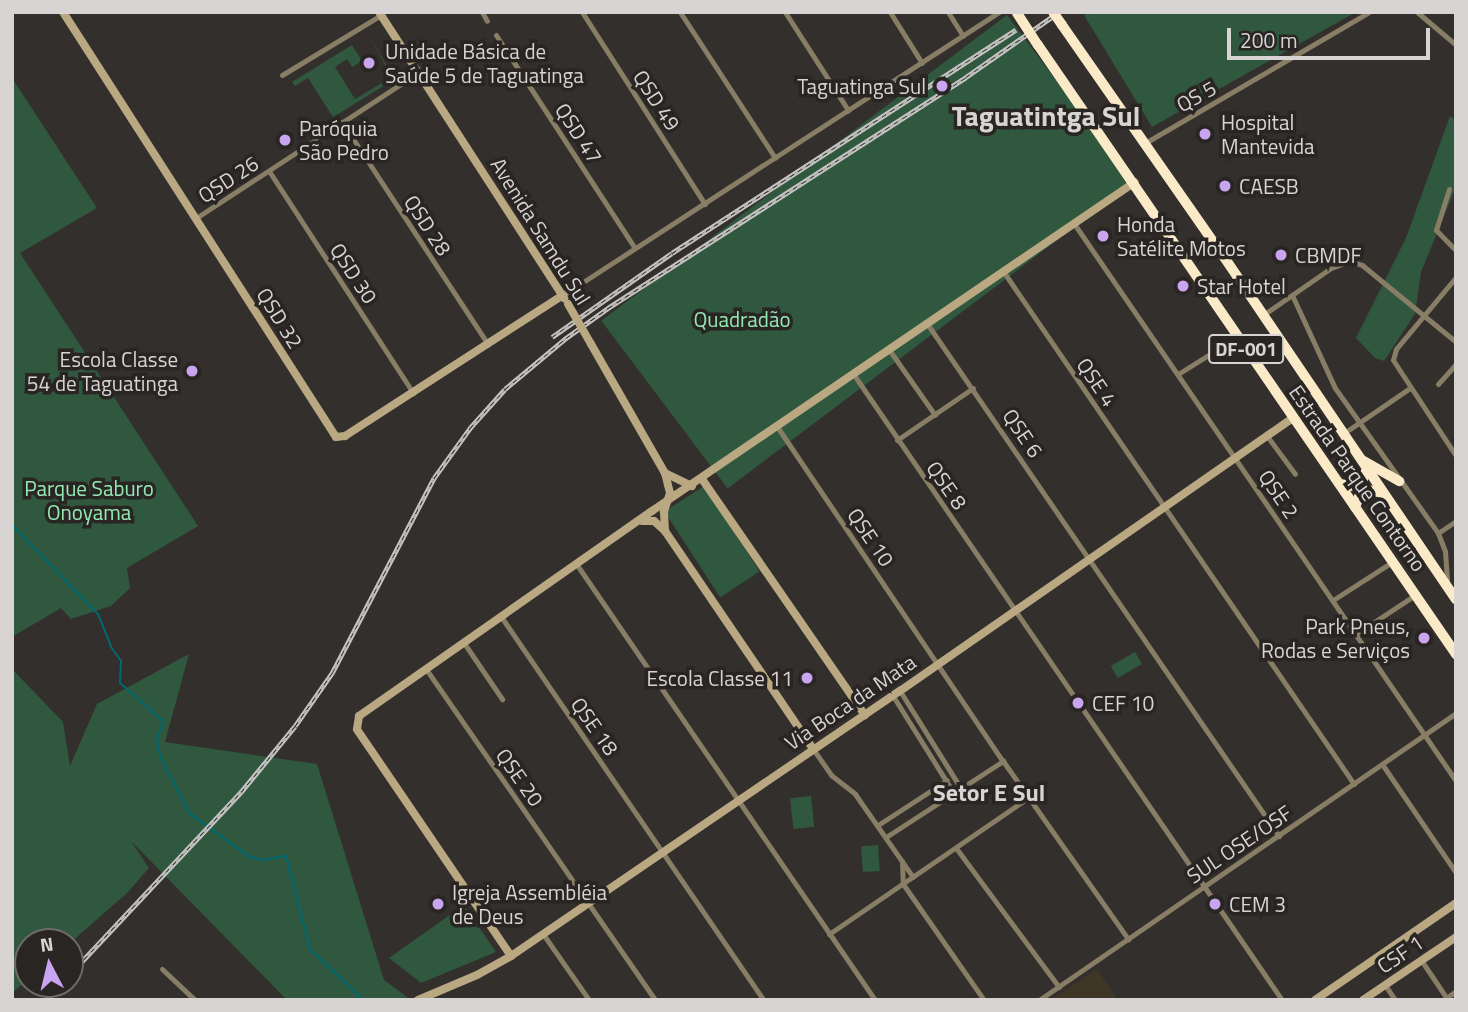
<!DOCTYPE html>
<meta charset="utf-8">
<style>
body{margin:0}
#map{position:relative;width:1468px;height:1012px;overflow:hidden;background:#332f2d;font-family:"Titillium Web",sans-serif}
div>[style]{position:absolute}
.medical>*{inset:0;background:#403626}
.green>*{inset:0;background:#30583f;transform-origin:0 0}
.stream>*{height:2px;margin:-1px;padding:0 1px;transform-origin:1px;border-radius:1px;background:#006a73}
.street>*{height:5px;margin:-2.5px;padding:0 2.5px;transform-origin:2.5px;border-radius:2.5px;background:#887d65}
.secondary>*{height:8px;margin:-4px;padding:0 4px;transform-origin:4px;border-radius:4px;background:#baa882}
.highway>*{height:10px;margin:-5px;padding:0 5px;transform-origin:5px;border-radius:5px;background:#fbeac7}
.rail>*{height:4.5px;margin-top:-2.25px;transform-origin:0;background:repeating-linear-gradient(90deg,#292523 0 5px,#c6c3c2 0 10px);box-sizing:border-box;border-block:2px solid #c6c3c2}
.secondary-bridge>*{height:8px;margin:-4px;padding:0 4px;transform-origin:4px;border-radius:4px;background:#baa882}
.highway-bridge>*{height:10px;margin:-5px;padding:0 5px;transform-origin:5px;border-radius:5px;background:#fbeac7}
.dots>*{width:19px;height:19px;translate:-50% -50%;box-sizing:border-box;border:4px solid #292523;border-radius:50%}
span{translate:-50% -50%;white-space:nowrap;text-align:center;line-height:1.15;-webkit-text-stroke:7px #292523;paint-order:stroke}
.shield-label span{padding:2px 5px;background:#292523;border:2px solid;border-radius:5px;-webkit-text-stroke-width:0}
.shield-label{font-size:19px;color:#d7d4d3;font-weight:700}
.poi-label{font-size:21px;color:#d7d4d3}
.left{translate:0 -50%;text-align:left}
.right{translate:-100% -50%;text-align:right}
.street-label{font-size:21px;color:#d7d4d3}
.park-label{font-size:21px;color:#94e9b3}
.quarter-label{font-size:24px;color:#d7d4d3;font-weight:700}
.district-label{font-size:28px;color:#d7d4d3;font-weight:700}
.frame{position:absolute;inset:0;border:14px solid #d7d4d3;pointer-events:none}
.north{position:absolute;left:14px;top:928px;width:70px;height:70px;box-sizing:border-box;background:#292523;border:2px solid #6f6b69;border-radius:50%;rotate:353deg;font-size:19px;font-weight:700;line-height:28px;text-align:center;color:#d7d4d3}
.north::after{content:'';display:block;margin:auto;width:24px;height:32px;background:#c8a5ee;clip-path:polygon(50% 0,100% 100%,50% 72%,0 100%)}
.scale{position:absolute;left:1227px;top:28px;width:203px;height:32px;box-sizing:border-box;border:4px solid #d7d4d3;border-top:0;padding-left:9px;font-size:21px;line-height:24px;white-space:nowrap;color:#d7d4d3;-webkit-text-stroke:5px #292523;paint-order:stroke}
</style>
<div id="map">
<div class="medical">
<div style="clip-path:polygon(1097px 969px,1118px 1000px,1051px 1000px)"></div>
</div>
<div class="green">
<div style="clip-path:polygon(1090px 12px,1356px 12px,1152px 127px,1084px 15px)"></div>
<div style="left:1007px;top:15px;width:210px;height:508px;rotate:53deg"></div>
<div style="clip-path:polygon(368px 35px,395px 79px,333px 117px,308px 78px,295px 86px,292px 82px,352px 45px,362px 61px,352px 67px,347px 59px,335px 67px,355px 99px,392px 77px)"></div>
<div style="clip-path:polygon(12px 78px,97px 208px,20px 253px,198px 526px,127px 568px,130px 588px,111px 606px,71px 619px,61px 608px,12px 637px)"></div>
<div style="clip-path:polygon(1450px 116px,1456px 120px,1456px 187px,1421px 272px,1415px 314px,1384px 361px,1375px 358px,1356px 338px,1406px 238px)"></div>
<div style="left:704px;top:486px;width:102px;height:47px;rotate:57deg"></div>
<div style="left:1135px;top:652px;width:14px;height:28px;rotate:60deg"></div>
<div style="clip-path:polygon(189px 654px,165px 742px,317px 764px,384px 980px,411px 1000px,287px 1000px,131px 841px,149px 868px,127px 893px,70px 943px,28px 942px,28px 979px,12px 993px,12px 669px,63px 722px,70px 766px,97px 704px)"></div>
<div style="left:811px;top:796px;width:31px;height:21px;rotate:84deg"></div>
<div style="left:878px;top:845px;width:26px;height:17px;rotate:86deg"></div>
<div style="clip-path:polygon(464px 905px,496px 952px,421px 983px,389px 958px)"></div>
</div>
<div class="stream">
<div style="left:12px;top:525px;width:124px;rotate:46deg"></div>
<div style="left:98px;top:614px;width:35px;rotate:68deg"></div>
<div style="left:111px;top:647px;width:17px;rotate:54deg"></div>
<div style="left:121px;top:661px;width:22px;rotate:93deg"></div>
<div style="left:120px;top:683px;width:57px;rotate:41.5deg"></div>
<div style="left:163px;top:721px;width:20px;rotate:108deg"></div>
<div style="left:157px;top:740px;width:16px;rotate:79deg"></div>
<div style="left:160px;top:756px;width:64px;rotate:63deg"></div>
<div style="left:189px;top:813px;width:75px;rotate:35.8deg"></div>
<div style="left:250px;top:857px;width:11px;rotate:15deg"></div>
<div style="left:261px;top:860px;width:25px;rotate:-9deg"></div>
<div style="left:286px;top:856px;width:96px;rotate:75.5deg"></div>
<div style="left:310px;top:949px;width:74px;rotate:43.9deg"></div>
</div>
<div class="street">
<div style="left:482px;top:12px;width:10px;rotate:61deg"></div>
<div style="left:582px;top:12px;width:228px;rotate:57.4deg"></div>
<div style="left:680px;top:12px;width:174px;rotate:56.9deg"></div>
<div style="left:785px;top:12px;width:117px;rotate:57.3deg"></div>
<div style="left:890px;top:12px;width:60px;rotate:57.9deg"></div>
<div style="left:948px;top:12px;width:28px;rotate:58deg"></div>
<div style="left:1417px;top:12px;width:51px;rotate:40.2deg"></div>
<div style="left:496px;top:35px;width:254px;rotate:56.9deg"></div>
<div style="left:282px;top:75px;width:116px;rotate:-31.2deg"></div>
<div style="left:342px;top:122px;width:266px;rotate:56.7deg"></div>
<div style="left:1145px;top:143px;width:259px;rotate:-30.3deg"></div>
<div style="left:269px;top:171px;width:265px;rotate:57deg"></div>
<div style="left:1449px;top:189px;width:43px;rotate:107.6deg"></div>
<div style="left:1436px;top:230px;width:29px;rotate:46deg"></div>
<div style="left:196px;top:218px;width:265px;rotate:-33.2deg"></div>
<div style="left:1075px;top:225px;width:674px;rotate:55.58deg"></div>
<div style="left:1005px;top:274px;width:618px;rotate:55.62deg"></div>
<div style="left:1456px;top:277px;width:94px;rotate:129.8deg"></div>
<div style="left:1396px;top:349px;width:11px;rotate:105deg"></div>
<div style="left:1393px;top:360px;width:115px;rotate:56.7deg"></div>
<div style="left:563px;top:295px;width:520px;rotate:-32.99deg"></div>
<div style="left:1292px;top:295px;width:102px;rotate:65.2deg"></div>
<div style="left:1335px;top:388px;width:178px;rotate:54.6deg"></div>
<div style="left:1438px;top:533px;width:19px;rotate:69deg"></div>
<div style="left:1445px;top:551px;width:30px;rotate:86deg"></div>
<div style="left:1263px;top:315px;width:83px;rotate:-34.7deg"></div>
<div style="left:1331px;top:268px;width:20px;rotate:-20deg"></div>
<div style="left:1350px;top:261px;width:13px;rotate:18deg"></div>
<div style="left:1362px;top:265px;width:122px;rotate:39.3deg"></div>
<div style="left:928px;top:325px;width:620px;rotate:55.52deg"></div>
<div style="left:890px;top:351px;width:78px;rotate:54.9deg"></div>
<div style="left:1178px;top:374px;width:70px;rotate:-32.1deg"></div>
<div style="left:854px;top:375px;width:758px;rotate:55.6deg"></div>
<div style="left:1438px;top:384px;width:27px;rotate:-48deg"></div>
<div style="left:778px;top:428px;width:402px;rotate:56deg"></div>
<div style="left:1003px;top:761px;width:218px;rotate:54.9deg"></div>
<div style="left:1344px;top:433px;width:80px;rotate:-34.3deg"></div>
<div style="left:1267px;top:436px;width:47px;rotate:53.6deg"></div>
<div style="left:897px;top:440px;width:92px;rotate:-34.4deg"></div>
<div style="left:1438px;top:533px;width:22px;rotate:-34deg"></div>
<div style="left:577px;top:565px;width:527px;rotate:55.59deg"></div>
<div style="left:1333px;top:600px;width:70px;rotate:-32.8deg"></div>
<div style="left:502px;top:618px;width:463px;rotate:55.6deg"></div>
<div style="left:1356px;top:634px;width:71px;rotate:-33.5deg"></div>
<div style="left:464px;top:643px;width:68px;rotate:55.8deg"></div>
<div style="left:426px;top:669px;width:402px;rotate:55.3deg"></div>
<div style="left:900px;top:691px;width:113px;rotate:58deg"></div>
<div style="left:893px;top:696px;width:113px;rotate:58deg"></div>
<div style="left:813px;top:749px;width:32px;rotate:55deg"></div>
<div style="left:831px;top:775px;width:31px;rotate:38deg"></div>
<div style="left:855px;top:794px;width:101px;rotate:55.1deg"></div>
<div style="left:1382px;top:764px;width:132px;rotate:55.8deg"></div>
<div style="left:878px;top:825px;width:82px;rotate:-33.1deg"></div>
<div style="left:886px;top:837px;width:140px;rotate:-33deg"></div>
<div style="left:956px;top:848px;width:173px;rotate:53.5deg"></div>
<div style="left:902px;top:861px;width:23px;rotate:88deg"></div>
<div style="left:903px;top:884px;width:141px;rotate:55.1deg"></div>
<div style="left:543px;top:934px;width:80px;rotate:55.1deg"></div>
<div style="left:829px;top:934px;width:242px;rotate:-34.4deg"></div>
<div style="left:1421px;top:960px;width:48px;rotate:56deg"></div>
<div style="left:162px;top:969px;width:45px;rotate:43.2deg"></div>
<div style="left:1385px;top:985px;width:18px;rotate:56deg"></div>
<div style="left:1446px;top:998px;width:12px;rotate:-35deg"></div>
<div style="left:1039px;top:1000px;width:506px;rotate:-34.54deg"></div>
</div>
<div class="secondary">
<div style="left:63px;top:12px;width:505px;rotate:57.29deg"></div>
<div style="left:336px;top:437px;width:9px;rotate:-6deg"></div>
<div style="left:345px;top:436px;width:260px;rotate:-32.9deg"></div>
<div style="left:379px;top:12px;width:341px;rotate:57.1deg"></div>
<div style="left:591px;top:344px;width:149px;rotate:60.2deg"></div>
<div style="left:665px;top:473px;width:21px;rotate:76deg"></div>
<div style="left:670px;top:493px;width:20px;rotate:108deg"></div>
<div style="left:664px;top:512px;width:19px;rotate:87deg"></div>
<div style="left:665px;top:531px;width:263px;rotate:55.8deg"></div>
<div style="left:665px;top:473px;width:30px;rotate:26deg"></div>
<div style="left:702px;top:479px;width:287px;rotate:55.4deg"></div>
<div style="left:642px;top:521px;width:12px"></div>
<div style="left:654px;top:521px;width:15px;rotate:42deg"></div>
<div style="left:511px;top:956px;width:274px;rotate:-124.2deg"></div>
<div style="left:357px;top:729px;width:13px;rotate:-81deg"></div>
<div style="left:359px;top:716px;width:358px;rotate:-35deg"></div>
<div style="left:652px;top:511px;width:584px;rotate:-34.26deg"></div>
<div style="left:418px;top:1000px;width:64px;rotate:-23deg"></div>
<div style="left:477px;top:975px;width:39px;rotate:-29deg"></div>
<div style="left:511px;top:956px;width:471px;rotate:-34.3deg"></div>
<div style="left:900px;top:691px;width:479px;rotate:-34.8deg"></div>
<div style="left:1315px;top:1000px;width:171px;rotate:-34.5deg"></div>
<div style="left:1363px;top:1000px;width:112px;rotate:-34.1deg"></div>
</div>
<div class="highway">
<div style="left:1062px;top:25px;width:279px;rotate:55.1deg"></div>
<div style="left:1222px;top:254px;width:417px;rotate:55.9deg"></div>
<div style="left:1038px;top:45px;width:739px;rotate:55.54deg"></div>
<div style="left:1362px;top:460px;width:43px;rotate:29.6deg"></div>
<div style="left:1340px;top:484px;width:10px;rotate:11deg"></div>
<div style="left:1350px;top:486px;width:13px;rotate:-18deg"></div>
<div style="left:1362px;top:482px;width:15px;rotate:-70deg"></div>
<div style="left:1355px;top:507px;width:11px;rotate:-68deg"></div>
<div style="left:1359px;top:497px;width:11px;rotate:-38deg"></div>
<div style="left:1368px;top:490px;width:15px;rotate:11deg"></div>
</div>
<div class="rail">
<div style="left:552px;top:337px;width:146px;rotate:-35deg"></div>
<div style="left:672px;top:253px;width:410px;rotate:-33deg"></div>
<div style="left:70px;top:974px;width:250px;rotate:-46.8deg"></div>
<div style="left:241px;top:792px;width:85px;rotate:-50.7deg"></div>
<div style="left:295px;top:726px;width:65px;rotate:-55.1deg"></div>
<div style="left:332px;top:673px;width:220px;rotate:-62.4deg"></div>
<div style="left:434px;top:478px;width:62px;rotate:-54.2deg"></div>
<div style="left:470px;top:428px;width:52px;rotate:-48.1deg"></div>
<div style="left:505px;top:389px;width:80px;rotate:-39.9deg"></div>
<div style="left:566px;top:338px;width:52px;rotate:-35.5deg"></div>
<div style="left:608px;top:308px;width:426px;rotate:-32.8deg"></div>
<div style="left:966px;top:77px;width:113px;rotate:-35deg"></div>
<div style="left:46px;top:1000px;width:22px;rotate:-47deg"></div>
</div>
<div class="secondary-bridge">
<div style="left:568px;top:304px;width:46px;rotate:60.1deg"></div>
</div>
<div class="highway-bridge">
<div style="left:1053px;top:12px;width:16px;rotate:55deg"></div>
<div style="left:1017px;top:13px;width:38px;rotate:57deg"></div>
</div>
<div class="dots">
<div style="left:369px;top:63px;background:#c8a5ee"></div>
<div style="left:942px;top:86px;background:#c8a5ee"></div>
<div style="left:1205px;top:134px;background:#c8a5ee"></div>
<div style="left:285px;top:140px;background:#c8a5ee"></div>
<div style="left:1225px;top:186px;background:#c8a5ee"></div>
<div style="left:1103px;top:236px;background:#c8a5ee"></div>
<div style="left:1281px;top:255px;background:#c8a5ee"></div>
<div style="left:1183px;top:286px;background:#c8a5ee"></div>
<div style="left:192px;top:371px;background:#c8a5ee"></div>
<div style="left:1424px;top:638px;background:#c8a5ee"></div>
<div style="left:807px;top:678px;background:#c8a5ee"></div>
<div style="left:1078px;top:703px;background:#c8a5ee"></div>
<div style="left:438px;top:904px;background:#c8a5ee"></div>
<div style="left:1215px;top:904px;background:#c8a5ee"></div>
</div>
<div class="shield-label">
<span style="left:1246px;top:349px">DF-001</span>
</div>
<div class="poi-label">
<span class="left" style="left:385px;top:63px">Unidade Básica de<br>Saúde 5 de Taguatinga</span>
<span class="right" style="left:926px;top:86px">Taguatinga Sul</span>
<span class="left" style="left:1221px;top:134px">Hospital<br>Mantevida</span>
<span class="left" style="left:299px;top:140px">Paróquia<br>São Pedro</span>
<span class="left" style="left:1239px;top:186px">CAESB</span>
<span class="left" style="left:1117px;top:236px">Honda<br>Satélite Motos</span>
<span class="left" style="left:1295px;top:255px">CBMDF</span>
<span class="left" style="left:1197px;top:286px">Star Hotel</span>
<span class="right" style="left:178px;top:371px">Escola Classe<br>54 de Taguatinga</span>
<span class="right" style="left:1410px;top:638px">Park Pneus,<br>Rodas e Serviços</span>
<span class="right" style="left:793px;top:678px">Escola Classe 11</span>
<span class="left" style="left:1092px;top:703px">CEF 10</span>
<span class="left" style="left:452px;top:904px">Igreja Assembléia<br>de Deus</span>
<span class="left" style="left:1229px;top:904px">CEM 3</span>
</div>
<div class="street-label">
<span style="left:1196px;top:96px;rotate:-29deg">QS 5</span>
<span style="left:657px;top:100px;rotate:57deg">QSD 49</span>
<span style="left:579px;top:133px;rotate:57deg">QSD 47</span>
<span style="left:228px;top:179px;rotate:-33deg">QSD 26</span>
<span style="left:428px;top:225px;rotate:57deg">QSD 28</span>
<span style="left:541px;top:231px;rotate:58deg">Avenida Samdu Sul</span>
<span style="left:354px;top:273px;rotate:57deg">QSD 30</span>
<span style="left:280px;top:318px;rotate:58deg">QSD 32</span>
<span style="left:1097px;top:382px;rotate:56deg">QSE 4</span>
<span style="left:1023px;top:433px;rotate:56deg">QSE 6</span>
<span style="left:1358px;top:478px;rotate:55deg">Estrada Parque Contorno</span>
<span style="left:947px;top:485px;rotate:55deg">QSE 8</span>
<span style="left:1279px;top:494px;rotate:56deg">QSE 2</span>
<span style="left:871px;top:537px;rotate:56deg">QSE 10</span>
<span style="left:850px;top:702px;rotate:-34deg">Via Boca da Mata</span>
<span style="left:595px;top:726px;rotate:55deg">QSE 18</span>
<span style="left:520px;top:777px;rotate:55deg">QSE 20</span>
<span style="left:1239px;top:844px;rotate:-34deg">SUL OSE/OSF</span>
<span style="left:1400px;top:954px;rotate:-34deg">CSF 1</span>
</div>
<div class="park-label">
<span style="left:742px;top:319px">Quadradão</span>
<span style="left:89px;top:500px">Parque Saburo<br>Onoyama</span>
</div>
<div class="quarter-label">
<span style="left:989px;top:793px">Setor E Sul</span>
</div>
<div class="district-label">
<span style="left:1046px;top:116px">Taguatintga Sul</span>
</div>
<div class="frame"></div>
<div class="north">N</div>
<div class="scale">200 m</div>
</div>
